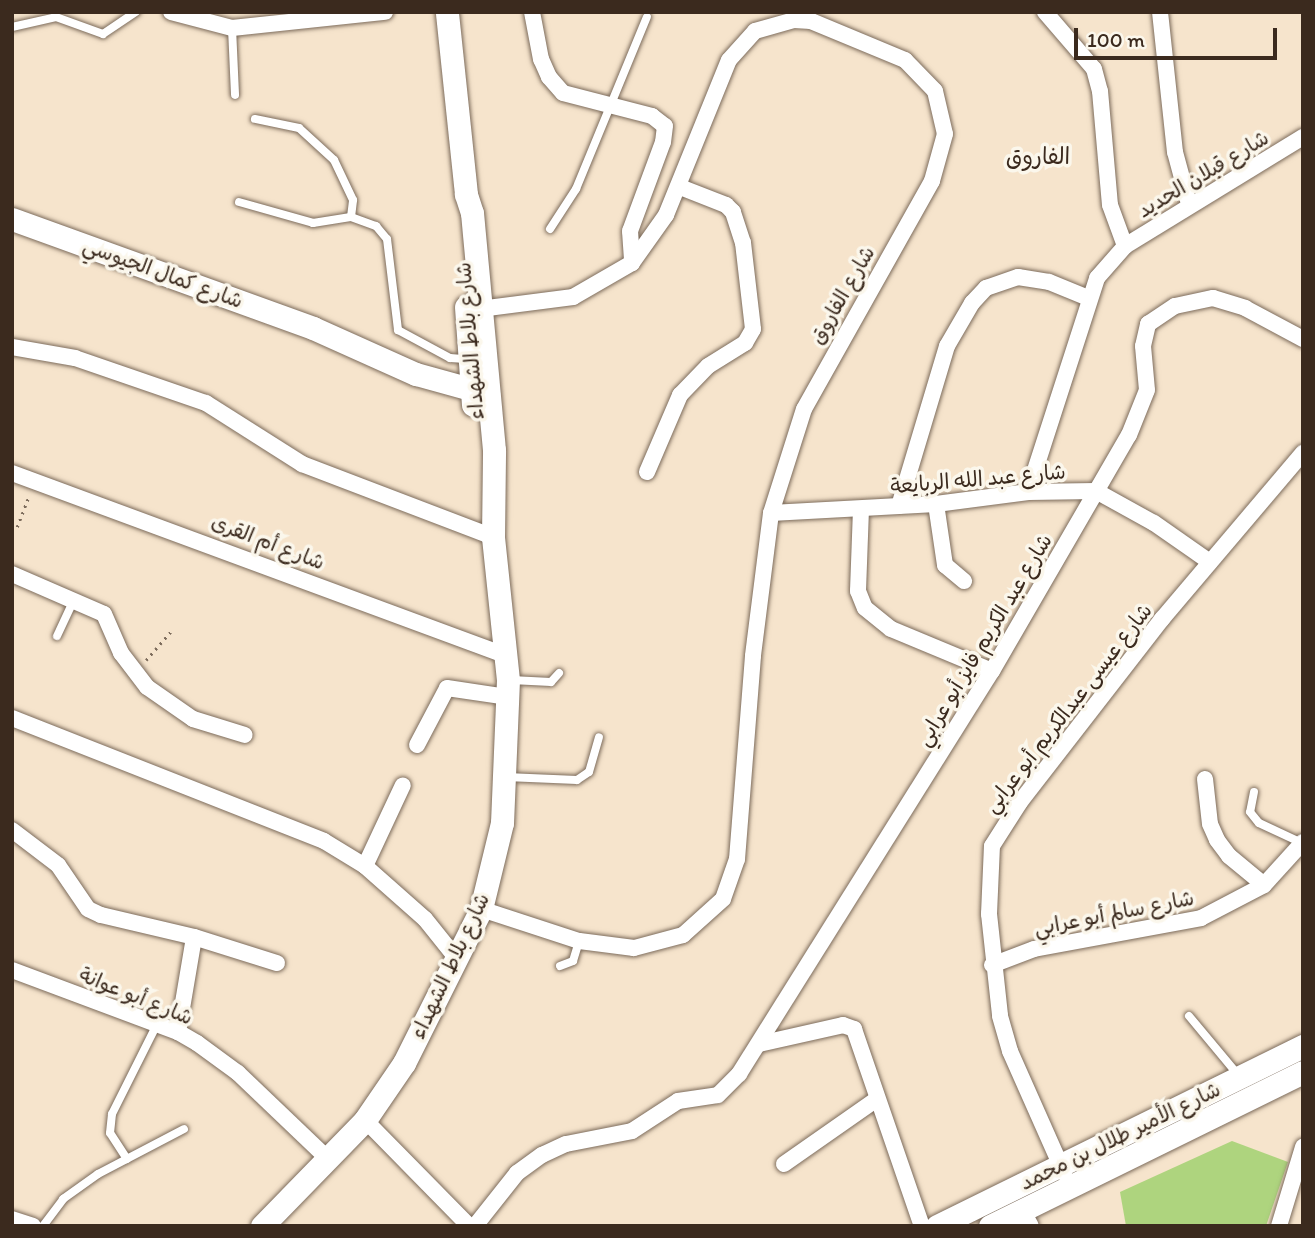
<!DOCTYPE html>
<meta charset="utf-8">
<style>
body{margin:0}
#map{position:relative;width:1315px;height:1238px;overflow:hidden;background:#f6e4cc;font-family:Itim,"Playpen Sans Arabic",sans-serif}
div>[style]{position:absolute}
.green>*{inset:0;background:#aed47e}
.path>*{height:2.5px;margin-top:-1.25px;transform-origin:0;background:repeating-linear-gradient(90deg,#7c6b5b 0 2px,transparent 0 7px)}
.roads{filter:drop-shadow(0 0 2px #7c6b5b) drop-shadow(0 0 2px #7c6b5b)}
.lane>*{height:8px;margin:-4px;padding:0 4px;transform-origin:4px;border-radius:4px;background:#fff}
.street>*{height:16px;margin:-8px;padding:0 8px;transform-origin:8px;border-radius:8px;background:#fff}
.secondary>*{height:23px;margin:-11.5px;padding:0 11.5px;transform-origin:11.5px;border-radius:11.5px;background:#fff}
span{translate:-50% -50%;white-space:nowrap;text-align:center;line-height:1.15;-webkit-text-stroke:7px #fbf7ec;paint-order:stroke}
.street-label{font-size:21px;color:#3b2a1e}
.neighbourhood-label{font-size:23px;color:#3b2a1e}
.frame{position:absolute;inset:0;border:14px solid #3b2a1e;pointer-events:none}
.scale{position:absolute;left:1074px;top:28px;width:203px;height:32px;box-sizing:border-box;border:4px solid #3b2a1e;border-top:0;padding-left:9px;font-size:21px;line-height:24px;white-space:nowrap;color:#3b2a1e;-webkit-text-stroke:5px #fbf7ec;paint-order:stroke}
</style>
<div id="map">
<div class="green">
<div style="clip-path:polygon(1232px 1141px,1288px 1162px,1266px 1226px,1126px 1226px,1120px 1192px)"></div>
</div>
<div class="path">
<div style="left:17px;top:527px;width:33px;rotate:-69deg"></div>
<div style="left:146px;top:660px;width:40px;rotate:-49deg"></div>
</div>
<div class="roads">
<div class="lane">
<div style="left:12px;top:27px;width:45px;rotate:-12.8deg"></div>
<div style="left:56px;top:17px;width:50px;rotate:19.9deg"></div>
<div style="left:103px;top:34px;width:40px;rotate:-34deg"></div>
<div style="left:232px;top:28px;width:67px;rotate:87.4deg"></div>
<div style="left:239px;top:202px;width:77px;rotate:15.8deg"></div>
<div style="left:313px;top:223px;width:38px;rotate:-9deg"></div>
<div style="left:351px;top:217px;width:17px;rotate:-83deg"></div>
<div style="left:353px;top:200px;width:44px;rotate:-115.4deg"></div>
<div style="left:334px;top:160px;width:47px;rotate:-137.6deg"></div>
<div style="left:299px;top:128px;width:45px;rotate:-168.4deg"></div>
<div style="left:351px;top:217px;width:27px;rotate:20deg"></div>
<div style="left:376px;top:226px;width:17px;rotate:50deg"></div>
<div style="left:387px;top:239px;width:92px;rotate:83.1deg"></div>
<div style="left:398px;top:330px;width:59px;rotate:28.3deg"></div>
<div style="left:450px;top:358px;width:16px;rotate:4deg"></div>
<div style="left:550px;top:229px;width:48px;rotate:-57deg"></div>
<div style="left:576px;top:189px;width:186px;rotate:-67.6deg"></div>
<div style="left:57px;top:636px;width:38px;rotate:-65deg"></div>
<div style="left:511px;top:680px;width:40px;rotate:2.9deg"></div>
<div style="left:551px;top:682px;width:12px;rotate:-48deg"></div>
<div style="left:506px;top:777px;width:71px;rotate:2.4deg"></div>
<div style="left:577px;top:780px;width:14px;rotate:-34deg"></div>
<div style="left:589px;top:772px;width:36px;rotate:-74deg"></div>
<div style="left:1254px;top:792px;width:20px;rotate:101deg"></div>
<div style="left:1250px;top:812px;width:14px;rotate:51deg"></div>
<div style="left:1259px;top:823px;width:47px;rotate:24.9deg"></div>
<div style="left:560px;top:966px;width:14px;rotate:-21deg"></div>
<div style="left:573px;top:961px;width:21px;rotate:-73deg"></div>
<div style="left:1189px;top:1016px;width:78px;rotate:50.2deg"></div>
<div style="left:127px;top:1159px;width:31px;rotate:-123deg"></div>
<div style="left:110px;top:1133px;width:19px;rotate:-84deg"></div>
<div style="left:112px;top:1114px;width:101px;rotate:-63.4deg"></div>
<div style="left:43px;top:1226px;width:34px;rotate:-53deg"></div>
<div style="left:63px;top:1199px;width:43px;rotate:-35.5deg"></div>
<div style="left:98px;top:1174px;width:97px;rotate:-27.6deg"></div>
</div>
<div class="street">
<div style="left:171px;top:12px;width:63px;rotate:14.7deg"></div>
<div style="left:232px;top:28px;width:154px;rotate:-6deg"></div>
<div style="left:532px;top:12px;width:48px;rotate:79.2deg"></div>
<div style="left:541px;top:59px;width:20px;rotate:66deg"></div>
<div style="left:549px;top:77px;width:21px;rotate:49deg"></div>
<div style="left:563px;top:93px;width:92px;rotate:14.5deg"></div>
<div style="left:652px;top:116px;width:16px;rotate:38deg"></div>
<div style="left:665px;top:126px;width:16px;rotate:97deg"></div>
<div style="left:663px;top:142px;width:95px;rotate:110.3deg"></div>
<div style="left:630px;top:231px;width:32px;rotate:86deg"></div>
<div style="left:1045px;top:12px;width:75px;rotate:49.3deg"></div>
<div style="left:1094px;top:69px;width:23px;rotate:75deg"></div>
<div style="left:1100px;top:91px;width:114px;rotate:85deg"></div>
<div style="left:1110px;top:205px;width:44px;rotate:69.9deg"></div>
<div style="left:1160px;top:12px;width:141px;rotate:83.9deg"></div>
<div style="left:1175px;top:152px;width:54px;rotate:74.9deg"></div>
<div style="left:472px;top:310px;width:102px;rotate:-7.3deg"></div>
<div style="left:573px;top:297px;width:68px;rotate:-30deg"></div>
<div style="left:632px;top:263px;width:59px;rotate:-54.7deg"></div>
<div style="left:666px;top:215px;width:167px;rotate:-67.9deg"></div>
<div style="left:729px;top:60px;width:39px;rotate:-48deg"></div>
<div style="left:755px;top:31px;width:41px;rotate:-15.8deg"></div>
<div style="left:794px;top:20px;width:17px;rotate:3deg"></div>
<div style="left:811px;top:21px;width:102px;rotate:22.5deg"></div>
<div style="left:905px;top:60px;width:43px;rotate:45.9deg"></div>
<div style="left:935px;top:91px;width:44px;rotate:76.9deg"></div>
<div style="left:945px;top:134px;width:49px;rotate:105.5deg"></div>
<div style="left:932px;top:181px;width:261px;rotate:119.3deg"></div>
<div style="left:804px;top:409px;width:109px;rotate:107.6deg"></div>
<div style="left:771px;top:513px;width:144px;rotate:97.2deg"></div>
<div style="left:753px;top:656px;width:204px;rotate:94.5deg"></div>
<div style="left:737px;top:859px;width:42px;rotate:109.3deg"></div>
<div style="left:723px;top:899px;width:54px;rotate:138deg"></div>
<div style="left:683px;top:935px;width:51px;rotate:165.1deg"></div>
<div style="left:634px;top:948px;width:55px;rotate:-172.7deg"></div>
<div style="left:579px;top:941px;width:103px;rotate:-161.9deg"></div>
<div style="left:12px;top:347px;width:64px;rotate:9.9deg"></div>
<div style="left:75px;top:358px;width:139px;rotate:19deg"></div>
<div style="left:206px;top:403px;width:114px;rotate:32.4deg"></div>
<div style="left:302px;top:464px;width:204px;rotate:20.9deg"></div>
<div style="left:647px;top:472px;width:84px;rotate:-66.8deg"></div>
<div style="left:680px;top:395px;width:40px;rotate:-46deg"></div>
<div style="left:708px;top:366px;width:44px;rotate:-31.9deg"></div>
<div style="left:745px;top:343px;width:16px;rotate:-60deg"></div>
<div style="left:753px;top:329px;width:87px;rotate:-96.6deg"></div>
<div style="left:743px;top:243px;width:33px;rotate:-108deg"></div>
<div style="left:733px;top:212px;width:10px;rotate:-135deg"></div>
<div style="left:726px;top:205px;width:49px;rotate:-158.6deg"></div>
<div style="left:12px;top:473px;width:528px;rotate:20.29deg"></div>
<div style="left:1028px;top:492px;width:225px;rotate:-72.1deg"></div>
<div style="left:1097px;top:278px;width:43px;rotate:-48.8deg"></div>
<div style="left:1125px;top:246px;width:209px;rotate:-31.5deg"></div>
<div style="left:936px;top:504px;width:62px;rotate:81.6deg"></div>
<div style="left:945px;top:565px;width:25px;rotate:40deg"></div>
<div style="left:899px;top:506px;width:167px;rotate:-73.3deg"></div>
<div style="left:947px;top:346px;width:50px;rotate:-59.8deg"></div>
<div style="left:972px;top:303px;width:21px;rotate:-47deg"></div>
<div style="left:986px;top:288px;width:34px;rotate:-19deg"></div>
<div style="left:1018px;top:277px;width:31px;rotate:9deg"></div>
<div style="left:1049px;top:282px;width:42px;rotate:22.3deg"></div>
<div style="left:861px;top:509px;width:82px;rotate:92.1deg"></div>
<div style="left:858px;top:591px;width:18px;rotate:68deg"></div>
<div style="left:865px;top:608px;width:33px;rotate:39deg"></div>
<div style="left:891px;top:629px;width:109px;rotate:22.6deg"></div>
<div style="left:771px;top:513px;width:165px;rotate:-3.1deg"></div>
<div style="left:936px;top:504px;width:93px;rotate:-7.4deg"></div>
<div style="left:1028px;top:492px;width:68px;rotate:-0.8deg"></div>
<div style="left:1096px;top:491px;width:66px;rotate:28.9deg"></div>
<div style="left:1154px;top:523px;width:68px;rotate:34.9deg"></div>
<div style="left:12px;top:574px;width:100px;rotate:23.5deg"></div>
<div style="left:104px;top:614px;width:43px;rotate:66.4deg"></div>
<div style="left:121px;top:653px;width:43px;rotate:52.6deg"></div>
<div style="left:147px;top:687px;width:56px;rotate:34.8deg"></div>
<div style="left:193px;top:719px;width:54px;rotate:17.1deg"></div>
<div style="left:12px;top:718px;width:335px;rotate:21.5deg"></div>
<div style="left:324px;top:841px;width:48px;rotate:31.4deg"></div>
<div style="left:365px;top:866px;width:80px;rotate:41.5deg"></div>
<div style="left:425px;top:919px;width:51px;rotate:51.3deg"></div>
<div style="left:417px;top:745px;width:64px;rotate:-62.2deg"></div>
<div style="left:447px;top:688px;width:62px;rotate:8.4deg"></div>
<div style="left:1205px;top:779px;width:45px;rotate:83.7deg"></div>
<div style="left:1210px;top:824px;width:17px;rotate:66deg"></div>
<div style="left:1217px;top:840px;width:20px;rotate:53deg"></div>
<div style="left:1229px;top:856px;width:45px;rotate:39.6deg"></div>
<div style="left:12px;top:830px;width:58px;rotate:37.3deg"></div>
<div style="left:58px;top:865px;width:53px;rotate:55.7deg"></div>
<div style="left:88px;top:909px;width:14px;rotate:25deg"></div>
<div style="left:101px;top:915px;width:96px;rotate:13.3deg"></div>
<div style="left:194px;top:937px;width:87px;rotate:17.4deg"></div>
<div style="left:365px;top:866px;width:89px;rotate:-64.9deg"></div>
<div style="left:992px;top:965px;width:45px;rotate:-20.9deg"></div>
<div style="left:1034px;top:949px;width:170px;rotate:-10.5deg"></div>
<div style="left:1201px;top:918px;width:71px;rotate:-27.6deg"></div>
<div style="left:1264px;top:885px;width:58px;rotate:-47.8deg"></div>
<div style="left:12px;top:970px;width:177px;rotate:20.5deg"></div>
<div style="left:178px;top:1032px;width:22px;rotate:30deg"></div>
<div style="left:197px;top:1043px;width:51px;rotate:36.2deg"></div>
<div style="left:238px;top:1073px;width:126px;rotate:43.7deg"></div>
<div style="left:178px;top:1032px;width:96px;rotate:-80.4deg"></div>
<div style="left:759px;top:1044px;width:86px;rotate:-12.7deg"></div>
<div style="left:843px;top:1025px;width:12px;rotate:20deg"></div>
<div style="left:854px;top:1029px;width:208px;rotate:71deg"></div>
<div style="left:365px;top:1120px;width:148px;rotate:45.5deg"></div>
<div style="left:784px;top:1164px;width:113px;rotate:-35deg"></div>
<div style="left:1064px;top:1173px;width:133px;rotate:-113.9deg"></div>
<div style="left:1010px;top:1051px;width:37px;rotate:-106deg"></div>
<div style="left:1000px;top:1015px;width:102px;rotate:-96.2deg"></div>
<div style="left:989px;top:914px;width:68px;rotate:-87.5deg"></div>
<div style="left:992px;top:846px;width:52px;rotate:-57.5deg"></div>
<div style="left:1020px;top:802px;width:232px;rotate:-52.2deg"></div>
<div style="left:1162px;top:619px;width:218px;rotate:-49.7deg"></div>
<div style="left:1022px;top:1210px;width:18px;rotate:61deg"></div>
<div style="left:12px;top:1219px;width:22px;rotate:18deg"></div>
<div style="left:475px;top:1226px;width:68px;rotate:-51.6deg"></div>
<div style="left:517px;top:1173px;width:31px;rotate:-36deg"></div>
<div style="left:542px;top:1155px;width:26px;rotate:-25deg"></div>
<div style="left:566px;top:1144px;width:67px;rotate:-11.1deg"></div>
<div style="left:632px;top:1131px;width:55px;rotate:-33.1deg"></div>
<div style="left:678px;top:1101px;width:40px;rotate:-8.5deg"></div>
<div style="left:718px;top:1095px;width:30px;rotate:-45deg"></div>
<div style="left:739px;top:1074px;width:476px;rotate:-57.9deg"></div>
<div style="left:992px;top:671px;width:273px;rotate:-59.9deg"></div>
<div style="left:1129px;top:435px;width:48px;rotate:-68.2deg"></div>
<div style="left:1147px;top:390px;width:44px;rotate:-95.2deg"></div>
<div style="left:1143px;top:346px;width:23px;rotate:-77deg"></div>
<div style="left:1148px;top:324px;width:32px;rotate:-34deg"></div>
<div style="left:1175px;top:306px;width:39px;rotate:-12deg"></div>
<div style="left:1213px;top:298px;width:34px;rotate:17deg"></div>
<div style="left:1245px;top:308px;width:66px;rotate:28.1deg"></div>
<div style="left:1279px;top:1226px;width:83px;rotate:-73.1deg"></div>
</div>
<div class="secondary">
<div style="left:12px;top:219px;width:320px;rotate:19.9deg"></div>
<div style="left:313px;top:328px;width:113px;rotate:24.1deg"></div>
<div style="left:416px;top:374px;width:75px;rotate:15.5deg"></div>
<div style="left:466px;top:307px;width:98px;rotate:85.9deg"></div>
<div style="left:262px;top:1226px;width:148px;rotate:-45.8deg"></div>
<div style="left:365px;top:1120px;width:69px;rotate:-55.6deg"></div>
<div style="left:404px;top:1063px;width:172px;rotate:-63.4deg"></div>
<div style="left:481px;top:909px;width:89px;rotate:-76.3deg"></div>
<div style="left:502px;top:823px;width:143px;rotate:-87.6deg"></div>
<div style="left:508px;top:680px;width:144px;rotate:-96deg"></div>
<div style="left:493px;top:537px;width:87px;rotate:-89.3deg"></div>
<div style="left:494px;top:450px;width:238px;rotate:-95.3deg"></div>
<div style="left:472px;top:213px;width:20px;rotate:-108deg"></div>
<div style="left:466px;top:194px;width:183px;rotate:-96deg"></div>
<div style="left:937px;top:1226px;width:408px;rotate:-26.2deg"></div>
<div style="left:990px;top:1226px;width:349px;rotate:-26.2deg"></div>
</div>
</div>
<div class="street-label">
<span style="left:1203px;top:174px;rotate:-31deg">شارع قبلان الحديد</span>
<span style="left:163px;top:273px;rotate:20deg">شارع كمال الجيوسي</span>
<span style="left:842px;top:295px;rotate:-60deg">شارع الفاروق</span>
<span style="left:470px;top:341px;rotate:-95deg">شارع بلاط الشهداء</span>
<span style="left:978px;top:479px;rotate:-5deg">شارع عبد الله الربايعة</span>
<span style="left:268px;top:542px;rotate:21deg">شارع أم القرى</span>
<span style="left:984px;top:640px;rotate:-59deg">شارع عبد الكريم فايز أبو عرابي</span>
<span style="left:1068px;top:708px;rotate:-52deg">شارع عيسى عبدالكريم أبو عرابي</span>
<span style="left:1114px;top:913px;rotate:-11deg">شارع سالم أبو عرابي</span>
<span style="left:450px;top:966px;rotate:-65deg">شارع بلاط الشهداء</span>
<span style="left:136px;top:996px;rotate:22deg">شارع أبو عوانة</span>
<span style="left:1120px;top:1136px;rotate:-26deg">شارع الأمير طلال بن محمد</span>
</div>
<div class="neighbourhood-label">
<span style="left:1038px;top:156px">الفاروق</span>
</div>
<div class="frame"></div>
<div class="scale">100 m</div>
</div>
